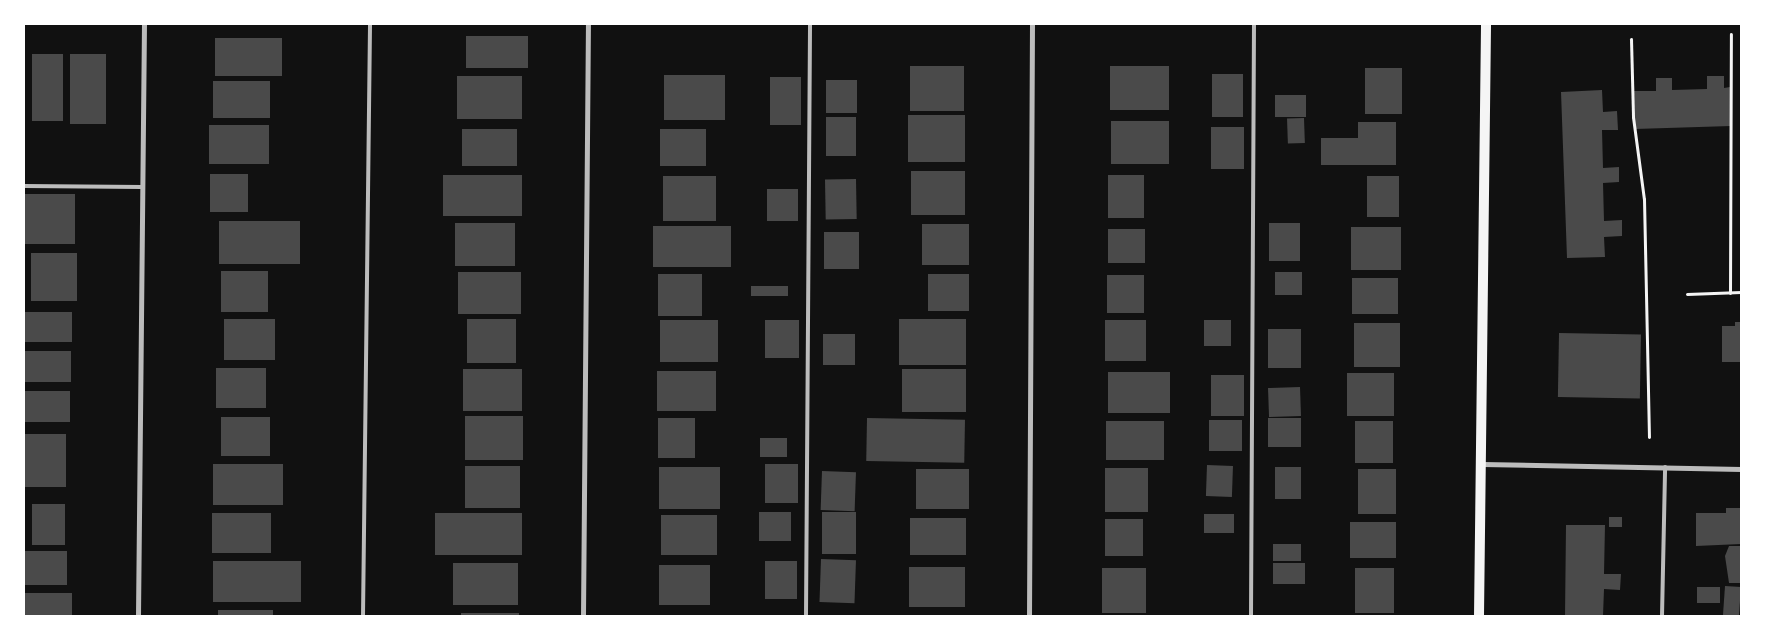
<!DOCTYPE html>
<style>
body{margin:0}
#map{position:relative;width:1765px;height:640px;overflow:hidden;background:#111;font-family:"Noto Sans",sans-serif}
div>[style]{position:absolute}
.building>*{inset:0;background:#4a4a4a;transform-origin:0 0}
.path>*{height:3px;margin:-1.5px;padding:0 1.5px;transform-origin:1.5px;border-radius:1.5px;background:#f5f5f5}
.service>*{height:4px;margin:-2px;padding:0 2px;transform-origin:2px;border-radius:2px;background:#bcbcbc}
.minor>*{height:5px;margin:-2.5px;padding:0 2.5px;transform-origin:2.5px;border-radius:2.5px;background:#bcbcbc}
.secondary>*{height:10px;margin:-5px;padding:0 5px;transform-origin:5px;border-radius:5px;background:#f5f5f5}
span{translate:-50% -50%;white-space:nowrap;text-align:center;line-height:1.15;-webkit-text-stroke:5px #fff;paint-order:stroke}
.frame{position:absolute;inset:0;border:25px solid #fff;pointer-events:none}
</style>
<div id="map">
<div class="building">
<div style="left:466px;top:36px;width:62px;height:32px"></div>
<div style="left:215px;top:38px;width:67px;height:38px"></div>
<div style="left:32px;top:54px;width:31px;height:67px"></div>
<div style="left:70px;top:54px;width:36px;height:70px"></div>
<div style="left:910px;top:66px;width:54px;height:45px"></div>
<div style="left:1110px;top:66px;width:59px;height:44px"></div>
<div style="left:1365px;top:68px;width:37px;height:46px"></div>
<div style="left:1212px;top:74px;width:31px;height:43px"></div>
<div style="left:664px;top:75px;width:61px;height:45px"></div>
<div style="left:457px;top:76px;width:65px;height:43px"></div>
<div style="clip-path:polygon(1707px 76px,1724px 76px,1724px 88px,1730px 87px,1731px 126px,1635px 129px,1634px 91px,1656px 91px,1656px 78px,1672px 78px,1672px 90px,1707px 89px)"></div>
<div style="left:770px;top:77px;width:31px;height:48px"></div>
<div style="left:826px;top:80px;width:31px;height:33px"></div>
<div style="left:213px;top:81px;width:57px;height:37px"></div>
<div style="clip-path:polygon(1602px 90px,1603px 112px,1617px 111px,1618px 130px,1602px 130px,1603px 168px,1619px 167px,1619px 182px,1603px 183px,1604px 221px,1622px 220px,1622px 236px,1604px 237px,1605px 257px,1567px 258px,1561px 92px)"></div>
<div style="left:1275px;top:95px;width:31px;height:22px"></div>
<div style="left:908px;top:115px;width:57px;height:47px"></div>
<div style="left:826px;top:117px;width:30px;height:39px"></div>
<div style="left:1304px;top:118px;width:25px;height:17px;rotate:88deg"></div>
<div style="left:1111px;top:121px;width:58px;height:43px"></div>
<div style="clip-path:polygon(1358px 122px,1396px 122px,1396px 165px,1321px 165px,1321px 138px,1358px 138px)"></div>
<div style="left:209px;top:125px;width:60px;height:39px"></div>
<div style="left:1211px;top:127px;width:33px;height:42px"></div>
<div style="left:462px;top:129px;width:55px;height:37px"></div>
<div style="left:660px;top:129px;width:46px;height:37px"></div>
<div style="left:911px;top:171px;width:54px;height:44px"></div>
<div style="left:210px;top:174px;width:38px;height:38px"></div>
<div style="left:443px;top:175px;width:79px;height:41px"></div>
<div style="left:1108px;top:175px;width:36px;height:43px"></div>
<div style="left:663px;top:176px;width:53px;height:45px"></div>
<div style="left:1367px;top:176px;width:32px;height:41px"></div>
<div style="left:856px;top:179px;width:40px;height:31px;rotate:89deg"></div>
<div style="left:767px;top:189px;width:31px;height:32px"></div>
<div style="left:24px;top:194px;width:51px;height:50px"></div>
<div style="left:219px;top:221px;width:81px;height:43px"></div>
<div style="left:455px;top:223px;width:60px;height:43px"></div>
<div style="left:1300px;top:223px;width:38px;height:31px;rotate:90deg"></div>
<div style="left:922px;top:224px;width:47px;height:41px"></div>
<div style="left:653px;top:226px;width:78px;height:41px"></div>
<div style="left:1351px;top:227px;width:50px;height:43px"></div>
<div style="left:1108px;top:229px;width:37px;height:34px"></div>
<div style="left:824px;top:232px;width:35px;height:37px"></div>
<div style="left:31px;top:253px;width:46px;height:48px"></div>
<div style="left:221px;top:271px;width:47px;height:41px"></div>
<div style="left:458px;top:272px;width:63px;height:42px"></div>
<div style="left:1275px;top:272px;width:27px;height:23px"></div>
<div style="left:658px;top:274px;width:44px;height:42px"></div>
<div style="left:928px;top:274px;width:41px;height:37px"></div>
<div style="left:1107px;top:275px;width:37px;height:38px"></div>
<div style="left:1352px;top:278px;width:46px;height:36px"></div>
<div style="left:751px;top:286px;width:37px;height:10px"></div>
<div style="left:24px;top:312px;width:48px;height:30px"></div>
<div style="left:224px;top:319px;width:51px;height:41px"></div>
<div style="left:467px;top:319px;width:49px;height:44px"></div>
<div style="left:899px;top:319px;width:67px;height:46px"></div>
<div style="left:660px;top:320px;width:58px;height:42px"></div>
<div style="left:765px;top:320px;width:34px;height:38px"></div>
<div style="left:1105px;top:320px;width:41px;height:41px"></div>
<div style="left:1204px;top:320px;width:27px;height:26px"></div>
<div style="clip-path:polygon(1735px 322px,1741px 322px,1741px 362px,1722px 362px,1722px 326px,1735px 326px)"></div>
<div style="left:1354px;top:323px;width:46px;height:44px"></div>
<div style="left:1301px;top:329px;width:39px;height:33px;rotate:90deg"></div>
<div style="left:1559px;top:333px;width:82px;height:64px;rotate:1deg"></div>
<div style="left:855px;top:334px;width:31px;height:32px;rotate:90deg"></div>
<div style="left:24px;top:351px;width:47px;height:31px"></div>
<div style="left:216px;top:368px;width:50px;height:40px"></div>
<div style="left:463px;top:369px;width:59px;height:42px"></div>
<div style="left:902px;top:369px;width:64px;height:43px"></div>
<div style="left:657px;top:371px;width:59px;height:40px"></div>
<div style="left:1108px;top:372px;width:62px;height:41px"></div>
<div style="left:1347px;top:373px;width:47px;height:43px"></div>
<div style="left:1244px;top:375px;width:41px;height:33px;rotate:90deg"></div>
<div style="left:1300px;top:387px;width:29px;height:32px;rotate:88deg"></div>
<div style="left:24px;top:391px;width:46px;height:31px"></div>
<div style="left:465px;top:416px;width:58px;height:44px"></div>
<div style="left:221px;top:417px;width:49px;height:39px"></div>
<div style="left:658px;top:418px;width:37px;height:40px"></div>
<div style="left:867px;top:418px;width:98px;height:43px;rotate:1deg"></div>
<div style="left:1268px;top:418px;width:33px;height:29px"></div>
<div style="left:1209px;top:420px;width:33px;height:31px"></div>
<div style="left:1106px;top:421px;width:58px;height:39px"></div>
<div style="left:1355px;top:421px;width:38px;height:42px"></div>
<div style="left:24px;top:434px;width:42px;height:53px"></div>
<div style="left:760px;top:438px;width:27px;height:19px"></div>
<div style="left:213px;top:464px;width:70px;height:41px"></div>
<div style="left:765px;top:464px;width:33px;height:39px"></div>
<div style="left:1207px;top:465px;width:26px;height:31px;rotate:2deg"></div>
<div style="left:465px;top:466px;width:55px;height:42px"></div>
<div style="left:659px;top:467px;width:61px;height:42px"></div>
<div style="left:1275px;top:467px;width:26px;height:32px"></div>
<div style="left:1105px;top:468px;width:43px;height:44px"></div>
<div style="left:916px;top:469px;width:53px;height:40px"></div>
<div style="left:1358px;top:469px;width:38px;height:45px"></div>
<div style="left:822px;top:471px;width:34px;height:39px;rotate:2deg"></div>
<div style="left:32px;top:504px;width:33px;height:41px"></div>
<div style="clip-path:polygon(1726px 508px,1741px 508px,1741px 544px,1696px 546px,1696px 513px,1726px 513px)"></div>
<div style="left:759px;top:512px;width:32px;height:29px"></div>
<div style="left:822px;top:512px;width:34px;height:42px"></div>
<div style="left:212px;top:513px;width:59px;height:40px"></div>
<div style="left:435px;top:513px;width:87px;height:42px"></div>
<div style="left:1204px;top:514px;width:30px;height:19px"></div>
<div style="left:661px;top:515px;width:56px;height:40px"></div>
<div style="left:1609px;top:517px;width:13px;height:10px"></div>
<div style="left:910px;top:518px;width:56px;height:37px"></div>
<div style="left:1105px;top:519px;width:38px;height:37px"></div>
<div style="left:1350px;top:522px;width:46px;height:36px"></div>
<div style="clip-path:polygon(1566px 525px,1605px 525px,1604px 574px,1621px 574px,1620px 590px,1604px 589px,1603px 616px,1565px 616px)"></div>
<div style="left:1273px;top:544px;width:28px;height:17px"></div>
<div style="clip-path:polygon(1729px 546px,1741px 546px,1741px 583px,1729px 583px,1725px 556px)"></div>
<div style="left:24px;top:551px;width:43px;height:34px"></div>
<div style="left:821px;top:559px;width:35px;height:43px;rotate:2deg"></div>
<div style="left:213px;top:561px;width:88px;height:41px"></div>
<div style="left:765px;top:561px;width:32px;height:38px"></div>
<div style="left:453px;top:563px;width:65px;height:42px"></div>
<div style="left:1273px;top:563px;width:32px;height:21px"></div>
<div style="left:659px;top:565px;width:51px;height:40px"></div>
<div style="left:909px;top:567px;width:56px;height:40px"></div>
<div style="left:1102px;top:568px;width:44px;height:45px"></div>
<div style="left:1355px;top:568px;width:39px;height:45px"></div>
<div style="left:1725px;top:586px;width:16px;height:30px;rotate:4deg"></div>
<div style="left:1697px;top:587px;width:23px;height:16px"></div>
<div style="left:24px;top:593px;width:48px;height:23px"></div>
<div style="left:218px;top:610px;width:55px;height:6px"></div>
<div style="left:461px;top:613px;width:58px;height:3px"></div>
</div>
<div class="path">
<div style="left:1631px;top:39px;width:78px;rotate:88.5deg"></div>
<div style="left:1633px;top:117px;width:83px;rotate:82.4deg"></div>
<div style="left:1644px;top:199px;width:238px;rotate:88.8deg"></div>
<div style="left:1730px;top:293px;width:259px;rotate:-89.8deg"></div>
<div style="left:1687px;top:294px;width:54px;rotate:-2.1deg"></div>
</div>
<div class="service">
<div style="left:24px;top:186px;width:118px;rotate:0.5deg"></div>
<div style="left:363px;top:616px;width:592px;rotate:-89.32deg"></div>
<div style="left:806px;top:616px;width:592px;rotate:-89.61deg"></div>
<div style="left:1251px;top:616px;width:592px;rotate:-89.71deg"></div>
<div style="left:1662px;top:616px;width:149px;rotate:-88.8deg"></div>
</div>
<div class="minor">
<div style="left:1482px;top:464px;width:259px;rotate:1.1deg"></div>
<div style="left:138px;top:616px;width:592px;rotate:-89.42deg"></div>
<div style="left:583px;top:616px;width:592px;rotate:-89.52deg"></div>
<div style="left:1029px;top:616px;width:592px;rotate:-89.71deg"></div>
</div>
<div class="secondary">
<div style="left:1479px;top:616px;width:592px;rotate:-89.32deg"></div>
</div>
<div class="frame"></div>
</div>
